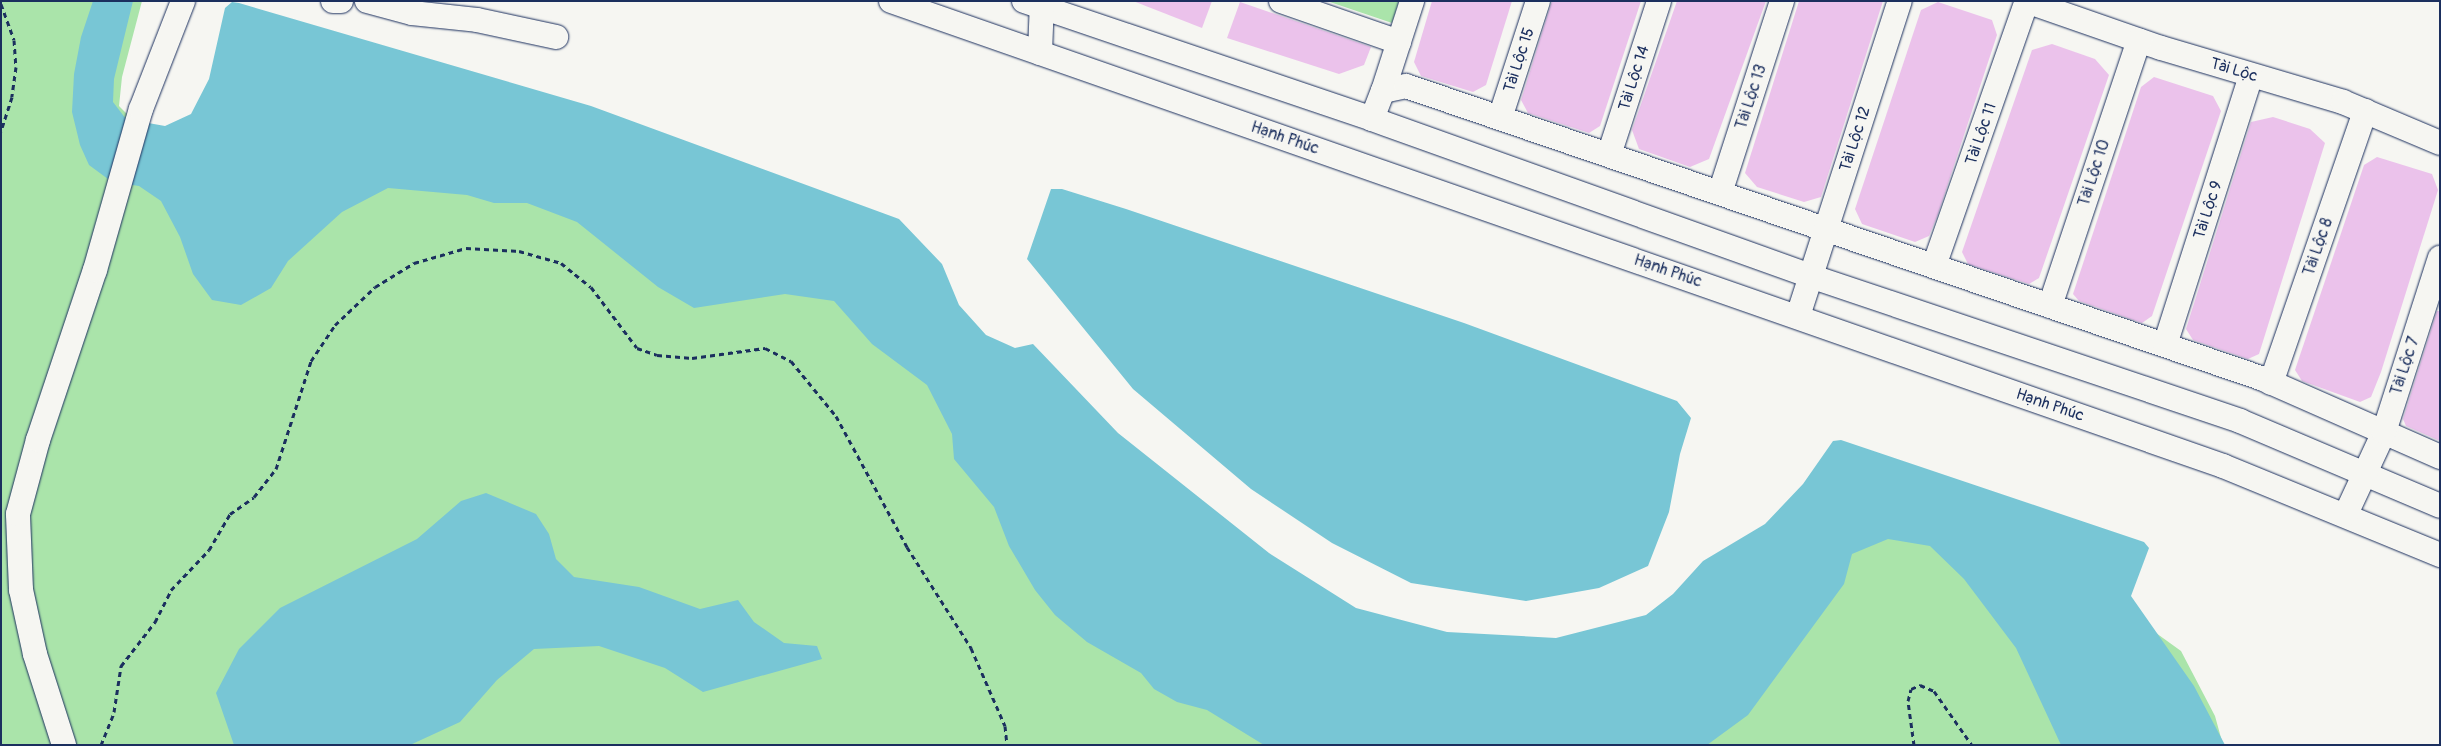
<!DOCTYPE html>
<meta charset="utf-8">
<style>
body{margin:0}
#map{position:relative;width:2441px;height:746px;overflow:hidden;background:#f6f6f2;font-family:Pangolin,sans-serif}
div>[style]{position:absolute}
.green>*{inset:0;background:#aae4aa}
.water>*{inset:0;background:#78c6d5}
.building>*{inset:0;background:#ebc2eb}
.path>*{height:3px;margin-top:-1.5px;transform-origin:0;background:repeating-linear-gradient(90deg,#1b2f5e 0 5px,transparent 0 9px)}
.roads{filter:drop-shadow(0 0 1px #1b2f5e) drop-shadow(0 0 1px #1b2f5e)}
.minor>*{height:24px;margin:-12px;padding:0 12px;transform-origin:12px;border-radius:12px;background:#f6f6f2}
span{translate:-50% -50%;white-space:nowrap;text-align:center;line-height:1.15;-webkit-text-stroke:4.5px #f6f6f2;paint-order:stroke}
.street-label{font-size:16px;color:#1b2f5e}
.frame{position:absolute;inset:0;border:2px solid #1b2f5e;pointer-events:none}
</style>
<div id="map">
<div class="green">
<div style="clip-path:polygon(1px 1px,142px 1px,122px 77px,119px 106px,131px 118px,157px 130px,182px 130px,812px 262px,985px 405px,1511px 708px,1897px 507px,2138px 620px,2181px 651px,2215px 716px,2223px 745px,1px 745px)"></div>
<div style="clip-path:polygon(1327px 1px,1399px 1px,1392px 23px)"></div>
</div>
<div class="water">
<div style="clip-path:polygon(93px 1px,133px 1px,114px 79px,113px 102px,126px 119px,165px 126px,191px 114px,209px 79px,225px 8px,232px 2px,239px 3px,591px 106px,899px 219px,942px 264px,959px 305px,986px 335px,1015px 348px,1033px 344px,1118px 433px,1269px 553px,1356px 608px,1447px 632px,1556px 638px,1646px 615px,1673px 594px,1703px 561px,1765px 524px,1803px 484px,1833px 441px,1841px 440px,2144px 542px,2149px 548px,2131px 596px,2194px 686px,2225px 745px,2061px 745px,2016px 648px,1964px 579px,1930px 546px,1888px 539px,1852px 554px,1844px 584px,1748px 715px,1707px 745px,1264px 745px,1207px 710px,1177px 702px,1154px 689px,1141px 673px,1087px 642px,1055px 615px,1035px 590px,1009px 546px,994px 507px,954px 459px,952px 434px,927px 385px,872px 344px,834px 301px,785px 294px,694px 308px,658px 287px,577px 222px,527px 203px,494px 203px,467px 195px,388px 188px,342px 212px,288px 261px,271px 288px,241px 305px,212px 300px,193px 274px,180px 237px,161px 201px,139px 186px,112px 182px,89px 165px,80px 145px,72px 112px,74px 74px,81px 37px)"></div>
<div style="clip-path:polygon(1051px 189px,1062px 189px,1126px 209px,1464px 323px,1677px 401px,1691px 418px,1680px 454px,1669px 512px,1648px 566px,1599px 588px,1526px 601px,1411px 583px,1332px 543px,1251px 489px,1133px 389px,1027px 259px)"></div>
<div style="clip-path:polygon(486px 493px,536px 514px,549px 534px,556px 559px,574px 577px,639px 587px,700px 609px,738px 600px,754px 622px,784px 643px,817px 646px,822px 659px,703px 692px,665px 668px,599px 646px,534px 649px,497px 680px,460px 722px,410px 745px,234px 745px,216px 693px,239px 649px,280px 608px,417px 539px,461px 501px)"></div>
</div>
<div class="building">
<div style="clip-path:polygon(1133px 1px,1212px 1px,1202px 28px)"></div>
<div style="clip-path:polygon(1432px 1px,1512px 1px,1486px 85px,1473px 92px,1421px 76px,1414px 62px)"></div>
<div style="clip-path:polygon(1552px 1px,1641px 1px,1600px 126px,1589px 133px,1528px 113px,1521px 100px)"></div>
<div style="clip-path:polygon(1677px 1px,1766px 1px,1709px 159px,1690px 167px,1639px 149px,1632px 130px)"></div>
<div style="clip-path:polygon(1799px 1px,1883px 1px,1821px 197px,1804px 202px,1757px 187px,1745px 173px)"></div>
<div style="clip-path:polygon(1240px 2px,1371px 47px,1364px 65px,1339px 74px,1227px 38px)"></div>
<div style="clip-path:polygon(1938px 2px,1992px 20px,1997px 35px,1938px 214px,1929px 236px,1915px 242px,1862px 224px,1855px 209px,1921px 10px)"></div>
<div style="clip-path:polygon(2052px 44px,2095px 59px,2109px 75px,2039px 278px,2029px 284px,1968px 264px,1962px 252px,2032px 50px)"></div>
<div style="clip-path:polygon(2154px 77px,2213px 96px,2221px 111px,2152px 316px,2142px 323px,2079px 301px,2073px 294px,2141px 87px)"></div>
<div style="clip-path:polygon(2273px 117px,2310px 129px,2325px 143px,2259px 354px,2248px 359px,2193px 340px,2186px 329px,2251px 122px)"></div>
<div style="clip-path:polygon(2377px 157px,2432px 174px,2438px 190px,2381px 372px,2371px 397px,2360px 402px,2302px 381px,2295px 370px,2364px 165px)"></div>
<div style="clip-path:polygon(2437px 311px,2440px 311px,2440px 441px,2406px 426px,2403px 419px)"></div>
</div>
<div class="path">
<div style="left:1px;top:4px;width:38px;rotate:70deg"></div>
<div style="left:14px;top:40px;width:27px;rotate:86deg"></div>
<div style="left:16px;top:67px;width:30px;rotate:98deg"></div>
<div style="left:12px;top:97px;width:36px;rotate:108deg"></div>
<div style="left:101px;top:745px;width:35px;rotate:-68deg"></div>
<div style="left:114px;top:712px;width:47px;rotate:-81.3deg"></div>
<div style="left:121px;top:666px;width:56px;rotate:-52.3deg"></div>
<div style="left:155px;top:622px;width:36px;rotate:-63deg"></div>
<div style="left:171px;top:590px;width:55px;rotate:-46.5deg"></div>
<div style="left:209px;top:550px;width:42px;rotate:-59.7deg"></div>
<div style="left:230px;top:514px;width:29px;rotate:-35deg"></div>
<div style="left:254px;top:497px;width:36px;rotate:-52deg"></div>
<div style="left:276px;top:469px;width:114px;rotate:-72deg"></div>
<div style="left:311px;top:361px;width:43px;rotate:-56.3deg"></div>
<div style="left:335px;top:325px;width:55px;rotate:-43.5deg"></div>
<div style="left:375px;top:287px;width:46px;rotate:-31.6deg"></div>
<div style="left:414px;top:263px;width:54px;rotate:-16.1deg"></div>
<div style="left:466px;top:248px;width:53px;rotate:3.2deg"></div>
<div style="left:519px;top:251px;width:44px;rotate:15.9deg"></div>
<div style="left:561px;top:263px;width:38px;rotate:39deg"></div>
<div style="left:591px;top:287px;width:76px;rotate:53deg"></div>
<div style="left:637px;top:348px;width:21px;rotate:19deg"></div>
<div style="left:657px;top:355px;width:35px;rotate:5deg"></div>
<div style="left:692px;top:358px;width:74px;rotate:-7.8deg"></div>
<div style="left:765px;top:348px;width:29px;rotate:27deg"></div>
<div style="left:791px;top:361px;width:71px;rotate:50.7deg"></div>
<div style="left:836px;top:416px;width:149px;rotate:61.5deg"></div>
<div style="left:907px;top:547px;width:120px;rotate:57.6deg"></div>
<div style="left:971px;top:648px;width:85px;rotate:66.4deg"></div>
<div style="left:1005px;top:726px;width:19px;rotate:84deg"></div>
<div style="left:1914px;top:745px;width:44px;rotate:-97.8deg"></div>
<div style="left:1908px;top:701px;width:12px;rotate:-76deg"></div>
<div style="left:1911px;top:689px;width:10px;rotate:-24deg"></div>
<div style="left:1920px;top:685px;width:15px;rotate:23deg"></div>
<div style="left:1934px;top:691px;width:66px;rotate:54.9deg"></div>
</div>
<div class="roads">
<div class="minor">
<div style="left:333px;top:1px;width:8px"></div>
<div style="left:367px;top:1px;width:47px;rotate:14.9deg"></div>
<div style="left:412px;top:13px;width:65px;rotate:6.1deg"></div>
<div style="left:477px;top:20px;width:81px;rotate:12.1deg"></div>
<div style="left:891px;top:1px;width:1411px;rotate:19.24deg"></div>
<div style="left:2223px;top:466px;width:235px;rotate:22.3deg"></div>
<div style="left:1024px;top:1px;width:367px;rotate:18.7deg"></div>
<div style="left:1372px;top:119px;width:465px;rotate:19.7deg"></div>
<div style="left:1810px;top:276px;width:454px;rotate:18.6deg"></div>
<div style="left:2240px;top:421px;width:217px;rotate:23deg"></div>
<div style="left:1281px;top:1px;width:125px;rotate:19.2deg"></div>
<div style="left:2026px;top:1px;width:143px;rotate:19.2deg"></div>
<div style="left:2161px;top:48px;width:190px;rotate:16.5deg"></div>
<div style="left:2343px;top:102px;width:105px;rotate:22.9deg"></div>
<div style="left:1040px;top:53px;width:52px;rotate:-87.8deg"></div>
<div style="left:1383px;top:91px;width:95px;rotate:-72.1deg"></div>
<div style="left:1500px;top:118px;width:123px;rotate:-72deg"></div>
<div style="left:1372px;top:119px;width:30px;rotate:-69deg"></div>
<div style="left:1383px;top:91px;width:24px;rotate:-12deg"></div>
<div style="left:1406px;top:86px;width:903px;rotate:18.86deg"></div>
<div style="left:2261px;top:378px;width:196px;rotate:23.8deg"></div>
<div style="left:1609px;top:155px;width:162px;rotate:-72deg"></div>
<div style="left:1720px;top:193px;width:202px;rotate:-72.1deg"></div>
<div style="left:1934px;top:266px;width:281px;rotate:-70.7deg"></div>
<div style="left:2050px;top:306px;width:280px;rotate:-71.5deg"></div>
<div style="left:1798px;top:316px;width:331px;rotate:-72.1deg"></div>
<div style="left:2165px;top:345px;width:282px;rotate:-72.3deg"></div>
<div style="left:2271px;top:383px;width:288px;rotate:-70.9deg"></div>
<div style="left:2346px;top:514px;width:90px;rotate:-65.1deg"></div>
<div style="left:2384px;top:432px;width:183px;rotate:-72.2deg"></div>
<div style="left:64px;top:745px;width:96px;rotate:-107.7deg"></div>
<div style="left:35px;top:654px;width:66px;rotate:-102.3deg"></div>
<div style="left:21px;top:590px;width:76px;rotate:-92.3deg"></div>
<div style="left:18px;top:514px;width:77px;rotate:-74.9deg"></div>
<div style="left:38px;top:440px;width:179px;rotate:-71.5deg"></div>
<div style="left:95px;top:270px;width:167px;rotate:-74.1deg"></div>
<div style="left:141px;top:109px;width:116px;rotate:-68.7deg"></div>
</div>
</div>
<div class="street-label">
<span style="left:1519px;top:60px;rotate:-72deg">Tài Lộc 15</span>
<span style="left:2234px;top:70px;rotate:17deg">Tài Lộc</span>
<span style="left:1634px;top:78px;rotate:-72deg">Tài Lộc 14</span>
<span style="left:1751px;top:97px;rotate:-72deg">Tài Lộc 13</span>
<span style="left:1981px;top:134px;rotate:-71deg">Tài Lộc 11</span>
<span style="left:1285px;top:138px;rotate:19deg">Hạnh Phúc</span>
<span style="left:1855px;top:139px;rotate:-72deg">Tài Lộc 12</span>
<span style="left:2094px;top:173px;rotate:-72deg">Tài Lộc 10</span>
<span style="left:2208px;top:210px;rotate:-72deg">Tài Lộc 9</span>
<span style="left:2318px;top:247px;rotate:-71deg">Tài Lộc 8</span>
<span style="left:1668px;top:271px;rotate:19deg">Hạnh Phúc</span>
<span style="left:2405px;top:366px;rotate:-72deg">Tài Lộc 7</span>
<span style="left:2050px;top:405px;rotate:19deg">Hạnh Phúc</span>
</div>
<div class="frame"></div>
</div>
